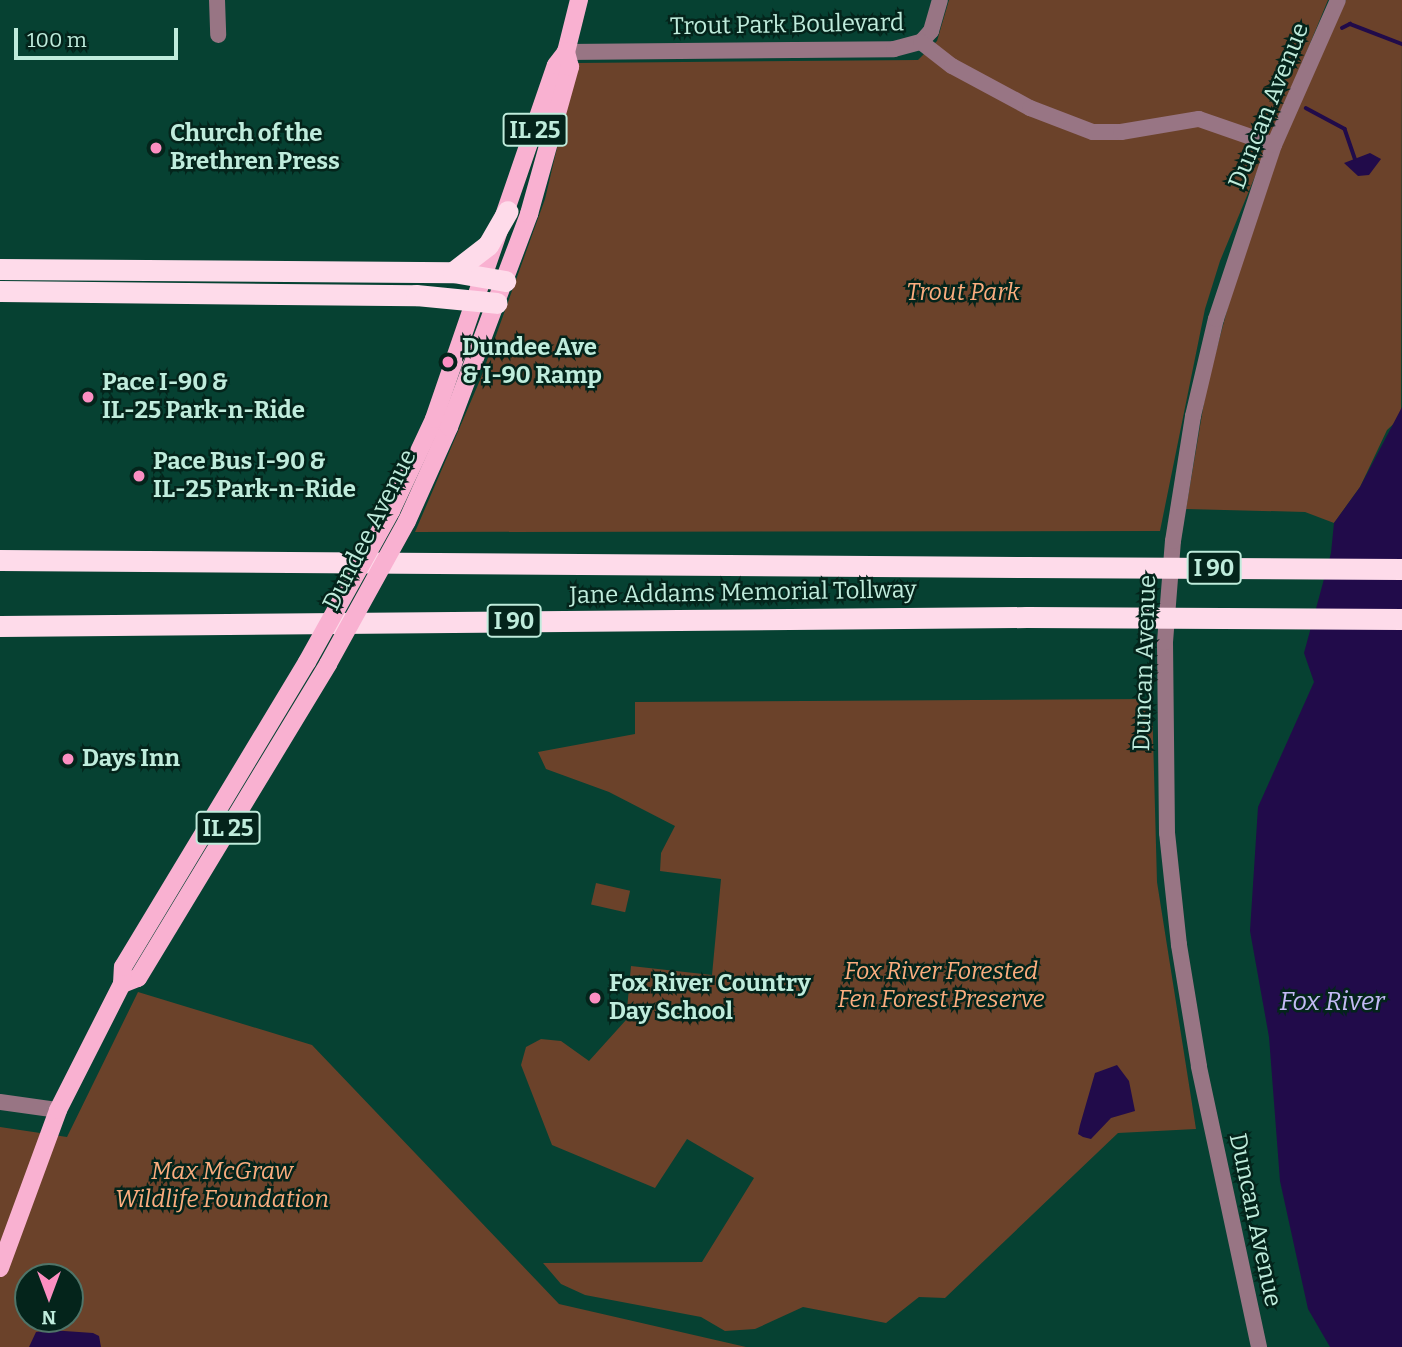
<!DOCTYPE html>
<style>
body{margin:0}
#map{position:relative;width:1402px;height:1347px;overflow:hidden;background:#064132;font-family:Bitter,serif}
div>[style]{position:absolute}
.green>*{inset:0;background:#6b422a;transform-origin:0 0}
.water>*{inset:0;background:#210b4a}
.stream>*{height:3.5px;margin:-1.75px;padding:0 1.75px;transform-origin:1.75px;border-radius:1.75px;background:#210b4a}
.minor>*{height:16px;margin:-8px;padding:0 8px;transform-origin:8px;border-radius:8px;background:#987584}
.major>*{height:18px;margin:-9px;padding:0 9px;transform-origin:9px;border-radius:9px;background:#f9b1d1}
.highway>*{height:21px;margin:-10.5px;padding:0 10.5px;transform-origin:10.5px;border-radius:10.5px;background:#fedbea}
.major-bridge>*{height:18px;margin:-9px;padding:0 9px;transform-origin:9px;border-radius:9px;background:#f9b1d1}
.highway-bridge>*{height:21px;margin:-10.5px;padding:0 10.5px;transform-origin:10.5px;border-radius:10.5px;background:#fedbea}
.dots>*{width:19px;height:19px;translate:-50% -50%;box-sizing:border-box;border:4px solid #04241b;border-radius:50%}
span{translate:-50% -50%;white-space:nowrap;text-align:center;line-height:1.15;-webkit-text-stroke:5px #04241b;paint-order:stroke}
.shield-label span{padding:2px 5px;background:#04241b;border:2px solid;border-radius:5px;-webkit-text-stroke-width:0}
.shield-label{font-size:23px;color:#bfecdc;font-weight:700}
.street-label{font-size:24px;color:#bfecdc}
.poi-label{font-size:24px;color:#bfecdc;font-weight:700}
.left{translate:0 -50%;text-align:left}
.park-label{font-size:24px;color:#fbad7f;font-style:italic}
.water-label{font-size:26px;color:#c3baf5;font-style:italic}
.north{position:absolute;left:14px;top:1263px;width:70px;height:70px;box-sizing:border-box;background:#04241b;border:2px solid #4f7468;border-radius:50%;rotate:180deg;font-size:19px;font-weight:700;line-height:28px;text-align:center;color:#bfecdc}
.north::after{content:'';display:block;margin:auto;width:24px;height:32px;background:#fc8fc2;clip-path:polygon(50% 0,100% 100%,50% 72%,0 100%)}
.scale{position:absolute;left:14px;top:28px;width:164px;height:32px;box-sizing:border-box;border:4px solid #bfecdc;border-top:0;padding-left:9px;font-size:21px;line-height:24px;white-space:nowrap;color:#bfecdc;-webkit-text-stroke:5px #04241b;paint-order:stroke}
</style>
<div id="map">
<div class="green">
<div style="clip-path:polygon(949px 0,1328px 0,1220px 261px,1205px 309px,1160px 531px,415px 532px,480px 380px,545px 199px,577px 63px,918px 60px,937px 41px)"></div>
<div style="clip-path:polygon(1346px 0,1402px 0,1401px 417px,1387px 430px,1360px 487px,1334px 523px,1305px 512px,1186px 509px,1207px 385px,1236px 277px,1275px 161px)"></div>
<div style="clip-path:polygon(1152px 699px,1157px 882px,1196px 1129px,1118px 1133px,945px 1298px,919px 1297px,886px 1323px,803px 1307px,755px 1329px,725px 1331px,701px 1317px,585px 1295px,561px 1284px,543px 1263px,702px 1262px,754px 1178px,687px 1139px,655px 1188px,552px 1145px,521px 1065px,526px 1047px,541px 1039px,561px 1041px,589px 1061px,626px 1020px,631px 966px,712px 975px,721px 879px,660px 871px,661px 853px,675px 826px,609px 792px,546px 769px,538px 752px,635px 734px,635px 702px)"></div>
<div style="left:596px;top:883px;width:35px;height:22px;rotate:13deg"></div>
<div style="clip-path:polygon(evenodd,138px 992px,312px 1045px,559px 1304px,746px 1347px,0 1347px,0 1127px,67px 1137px,138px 992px,28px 1277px,70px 1277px,70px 1319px,28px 1319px,28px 1277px)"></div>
</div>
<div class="water">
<div style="clip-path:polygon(1370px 153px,1381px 159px,1369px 175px,1358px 176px,1344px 163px)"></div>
<div style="clip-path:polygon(1402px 407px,1402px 1347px,1330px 1347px,1308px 1309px,1280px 1181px,1269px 1037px,1250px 931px,1258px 807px,1314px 682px,1304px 653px,1331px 553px,1334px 523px,1360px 487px)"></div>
<div style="clip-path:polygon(1117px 1065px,1129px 1081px,1135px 1111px,1111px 1118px,1091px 1139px,1083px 1137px,1078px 1134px,1080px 1125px,1095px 1073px)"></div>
<div style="clip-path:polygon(50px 1330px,93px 1333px,99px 1336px,101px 1347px,29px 1347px,36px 1332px)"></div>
</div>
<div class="stream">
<div style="left:1342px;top:28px;width:9px;rotate:-27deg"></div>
<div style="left:1350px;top:24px;width:56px;rotate:21deg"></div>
<div style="left:1306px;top:108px;width:44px;rotate:28.3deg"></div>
<div style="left:1345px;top:129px;width:31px;rotate:71deg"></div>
</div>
<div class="minor">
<div style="left:217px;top:0;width:35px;rotate:88deg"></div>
<div style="left:921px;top:42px;width:15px;rotate:-48deg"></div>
<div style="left:931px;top:31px;width:32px;rotate:-74deg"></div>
<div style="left:566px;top:52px;width:328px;rotate:-0.5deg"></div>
<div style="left:894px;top:49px;width:28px;rotate:-15deg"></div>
<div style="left:921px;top:42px;width:39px;rotate:38deg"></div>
<div style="left:952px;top:66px;width:89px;rotate:28.3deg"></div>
<div style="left:1030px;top:108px;width:67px;rotate:20.9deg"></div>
<div style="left:1093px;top:132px;width:28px"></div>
<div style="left:1121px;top:132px;width:79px;rotate:-9.5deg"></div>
<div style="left:1199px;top:119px;width:79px;rotate:19.1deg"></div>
<div style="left:0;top:1102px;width:59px;rotate:7.9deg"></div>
<div style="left:1259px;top:1347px;width:287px;rotate:-102.1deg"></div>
<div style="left:1199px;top:1066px;width:123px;rotate:-99.4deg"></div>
<div style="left:1179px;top:945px;width:113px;rotate:-96.1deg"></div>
<div style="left:1167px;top:833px;width:191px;rotate:-90.6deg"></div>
<div style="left:1165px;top:642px;width:101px;rotate:-85.5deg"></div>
<div style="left:1173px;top:541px;width:127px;rotate:-80.9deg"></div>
<div style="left:1193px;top:416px;width:100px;rotate:-76.7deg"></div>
<div style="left:1216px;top:319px;width:183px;rotate:-71.6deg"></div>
<div style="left:1274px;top:145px;width:158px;rotate:-66.2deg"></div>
</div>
<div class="major">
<div style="left:391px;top:511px;width:102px;rotate:-64.9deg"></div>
<div style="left:434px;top:419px;width:374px;rotate:-71deg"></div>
<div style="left:556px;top:65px;width:16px;rotate:-52deg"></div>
<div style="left:566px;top:52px;width:54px;rotate:-76deg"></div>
<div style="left:407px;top:521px;width:103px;rotate:-65.9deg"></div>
<div style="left:449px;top:427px;width:228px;rotate:-69.4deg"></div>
<div style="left:529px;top:214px;width:153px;rotate:-74.4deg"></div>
<div style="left:570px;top:67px;width:16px;rotate:-105deg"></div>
<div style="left:122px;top:984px;width:17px;rotate:-21deg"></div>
<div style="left:138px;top:978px;width:367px;rotate:-58.8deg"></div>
<div style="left:0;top:1268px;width:168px;rotate:-69.8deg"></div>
<div style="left:58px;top:1110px;width:141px;rotate:-63.1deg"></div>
<div style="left:122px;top:984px;width:17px;rotate:-87deg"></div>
<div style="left:123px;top:967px;width:356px;rotate:-58.9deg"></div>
</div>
<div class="highway">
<div style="left:0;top:269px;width:453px;rotate:0.4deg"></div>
<div style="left:453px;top:272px;width:53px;rotate:9.8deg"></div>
<div style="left:453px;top:272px;width:44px;rotate:-37.6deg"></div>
<div style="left:488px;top:245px;width:39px;rotate:-60deg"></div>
<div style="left:0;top:291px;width:416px;rotate:0.6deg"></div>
<div style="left:416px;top:295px;width:81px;rotate:5.6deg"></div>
<div style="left:0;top:560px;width:1025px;rotate:0.39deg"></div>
<div style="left:0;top:626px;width:1027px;rotate:-0.5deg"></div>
</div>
<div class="major-bridge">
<div style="left:307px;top:662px;width:173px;rotate:-60.9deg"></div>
<div style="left:328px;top:664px;width:163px;rotate:-61.1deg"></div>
</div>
<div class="highway-bridge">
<div style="left:1025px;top:567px;width:377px;rotate:0.3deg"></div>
<div style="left:1027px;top:617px;width:375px;rotate:0.3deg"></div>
</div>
<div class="dots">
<div style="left:156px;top:148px;background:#fc8fc2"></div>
<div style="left:448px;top:362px;background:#fc8fc2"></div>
<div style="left:88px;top:397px;background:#fc8fc2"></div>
<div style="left:139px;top:476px;background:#fc8fc2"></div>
<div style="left:68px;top:759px;background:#fc8fc2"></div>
<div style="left:595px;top:998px;background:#fc8fc2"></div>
</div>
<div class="shield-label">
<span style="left:535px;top:130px">IL 25</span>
<span style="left:1214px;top:568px">I 90</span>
<span style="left:514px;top:621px">I 90</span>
<span style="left:228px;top:828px">IL 25</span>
</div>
<div class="street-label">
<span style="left:787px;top:25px;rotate:-1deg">Trout Park Boulevard</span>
<span style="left:1269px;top:106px;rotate:-68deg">Duncan Avenue</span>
<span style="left:370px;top:530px;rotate:-63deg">Dundee Avenue</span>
<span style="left:743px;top:593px;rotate:-1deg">Jane Addams Memorial Tollway</span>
<span style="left:1145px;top:663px;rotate:-88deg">Duncan Avenue</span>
<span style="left:1255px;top:1220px;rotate:78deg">Duncan Avenue</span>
</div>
<div class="poi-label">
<span class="left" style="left:170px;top:148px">Church of the<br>Brethren Press</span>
<span class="left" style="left:462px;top:362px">Dundee Ave<br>&amp; I-90 Ramp</span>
<span class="left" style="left:102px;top:397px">Pace I-90 &amp;<br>IL-25 Park-n-Ride</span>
<span class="left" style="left:153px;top:476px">Pace Bus I-90 &amp;<br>IL-25 Park-n-Ride</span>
<span class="left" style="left:82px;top:759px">Days Inn</span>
<span class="left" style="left:609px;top:998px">Fox River Country<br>Day School</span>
</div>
<div class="park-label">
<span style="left:963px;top:293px">Trout Park</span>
<span style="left:941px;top:986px">Fox River Forested<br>Fen Forest Preserve</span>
<span style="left:222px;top:1186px">Max McGraw<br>Wildlife Foundation</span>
</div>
<div class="water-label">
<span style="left:1332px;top:1002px">Fox River</span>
</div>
<div class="north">N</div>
<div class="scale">100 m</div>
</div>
